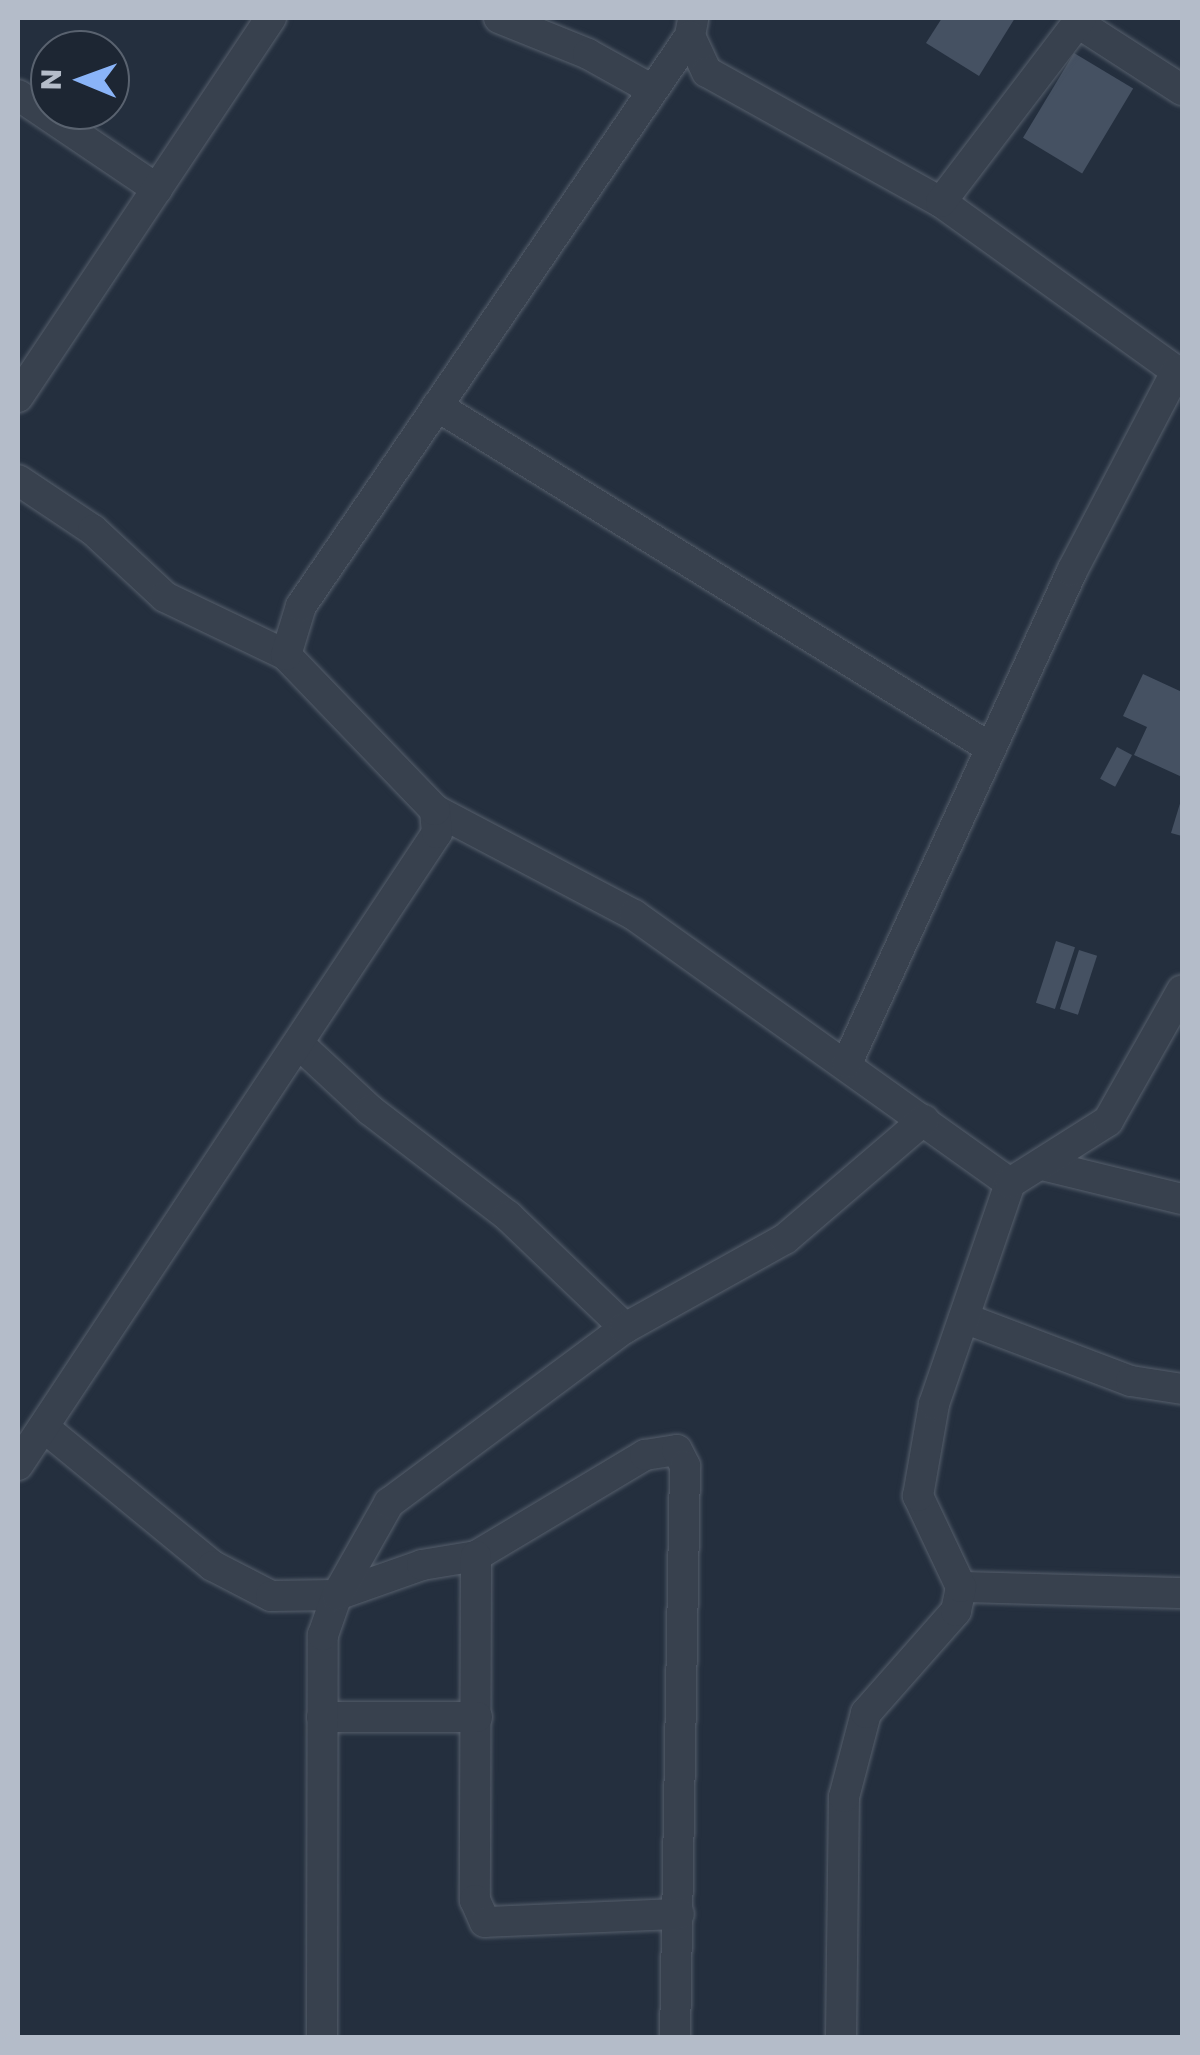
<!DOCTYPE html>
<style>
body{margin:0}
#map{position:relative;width:1200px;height:2055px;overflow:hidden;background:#242f3e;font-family:Poppins,sans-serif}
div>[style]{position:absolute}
.building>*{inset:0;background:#455162;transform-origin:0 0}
.roads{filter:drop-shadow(0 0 2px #565f6c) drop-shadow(0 0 2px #565f6c)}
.minor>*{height:30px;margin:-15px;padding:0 15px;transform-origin:15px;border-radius:15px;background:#38414e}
span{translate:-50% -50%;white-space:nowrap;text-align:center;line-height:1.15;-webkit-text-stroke:9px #1d2633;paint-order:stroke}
.frame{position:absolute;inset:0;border:20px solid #b4bcc9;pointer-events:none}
.north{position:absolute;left:30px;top:30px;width:100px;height:100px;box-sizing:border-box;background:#1d2633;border:2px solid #59626f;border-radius:50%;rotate:271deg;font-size:28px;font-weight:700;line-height:40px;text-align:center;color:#b4bcc9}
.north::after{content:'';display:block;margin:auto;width:35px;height:45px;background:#8ab4f8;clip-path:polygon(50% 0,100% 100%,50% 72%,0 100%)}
</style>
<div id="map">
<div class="building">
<div style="clip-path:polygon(942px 18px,1015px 18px,979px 76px,926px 43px)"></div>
<div style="left:1074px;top:53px;width:69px;height:99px;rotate:31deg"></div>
<div style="clip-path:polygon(1143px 674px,1182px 692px,1182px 777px,1134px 755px,1147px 727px,1123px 716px)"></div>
<div style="left:1117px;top:747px;width:17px;height:36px;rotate:28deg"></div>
<div style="clip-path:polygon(1182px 797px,1182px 836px,1171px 833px)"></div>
<div style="left:1056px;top:941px;width:20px;height:65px;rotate:18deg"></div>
<div style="left:1079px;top:950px;width:19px;height:62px;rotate:18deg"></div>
</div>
<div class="roads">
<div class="minor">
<div style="left:499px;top:18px;width:96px;rotate:22deg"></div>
<div style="left:588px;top:54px;width:72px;rotate:29.1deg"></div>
<div style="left:693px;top:20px;width:16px;rotate:101deg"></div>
<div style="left:690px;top:36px;width:40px;rotate:65deg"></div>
<div style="left:707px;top:72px;width:268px;rotate:29.1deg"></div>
<div style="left:941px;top:202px;width:297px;rotate:35.7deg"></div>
<div style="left:1078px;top:23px;width:124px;rotate:32.8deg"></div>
<div style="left:18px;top:95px;width:168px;rotate:34.1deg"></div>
<div style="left:941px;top:202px;width:231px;rotate:-52.7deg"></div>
<div style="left:18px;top:397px;width:456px;rotate:-56.3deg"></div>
<div style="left:437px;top:406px;width:649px;rotate:31.71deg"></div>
<div style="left:18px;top:480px;width:90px;rotate:33.7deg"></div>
<div style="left:93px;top:530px;width:98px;rotate:42.9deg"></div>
<div style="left:165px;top:597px;width:134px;rotate:25.6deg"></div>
<div style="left:435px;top:810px;width:225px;rotate:27.8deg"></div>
<div style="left:634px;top:915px;width:462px;rotate:35.5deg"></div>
<div style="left:300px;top:1045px;width:96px;rotate:42.9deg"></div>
<div style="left:370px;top:1110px;width:174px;rotate:37.5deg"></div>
<div style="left:508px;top:1216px;width:162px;rotate:43.7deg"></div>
<div style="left:847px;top:1063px;width:541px;rotate:-65.42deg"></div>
<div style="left:1072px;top:571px;width:225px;rotate:-62.4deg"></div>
<div style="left:1042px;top:1165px;width:144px;rotate:13.7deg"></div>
<div style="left:964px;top:1318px;width:178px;rotate:20.7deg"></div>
<div style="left:1131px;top:1381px;width:52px;rotate:8.9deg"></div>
<div style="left:46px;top:1429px;width:216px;rotate:39.4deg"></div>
<div style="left:213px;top:1566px;width:65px;rotate:27.3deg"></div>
<div style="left:271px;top:1596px;width:66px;rotate:-0.9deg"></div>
<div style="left:337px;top:1595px;width:90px;rotate:-19.4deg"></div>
<div style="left:422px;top:1565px;width:55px;rotate:-9.5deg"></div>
<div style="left:476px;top:1556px;width:197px;rotate:-30.9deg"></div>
<div style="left:645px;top:1455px;width:32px;rotate:-9deg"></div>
<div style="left:677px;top:1450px;width:18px;rotate:63deg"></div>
<div style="left:685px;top:1466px;width:572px;rotate:91deg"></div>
<div style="left:18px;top:1465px;width:758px;rotate:-56.46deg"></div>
<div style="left:437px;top:833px;width:23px;rotate:-95deg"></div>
<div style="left:435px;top:810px;width:215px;rotate:-133.9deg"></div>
<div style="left:286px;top:655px;width:51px;rotate:-73deg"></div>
<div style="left:301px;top:606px;width:690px;rotate:-55.69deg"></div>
<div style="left:476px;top:1556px;width:344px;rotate:90.2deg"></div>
<div style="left:475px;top:1900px;width:24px;rotate:66deg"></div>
<div style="left:485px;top:1922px;width:194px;rotate:-2.4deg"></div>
<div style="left:961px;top:1587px;width:221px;rotate:1.6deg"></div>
<div style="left:322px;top:1717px;width:155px"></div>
<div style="left:322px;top:2038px;width:403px;rotate:-89.9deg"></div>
<div style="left:323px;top:1635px;width:42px;rotate:-70.7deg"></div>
<div style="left:337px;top:1595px;width:106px;rotate:-60.5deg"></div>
<div style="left:389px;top:1503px;width:294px;rotate:-36.6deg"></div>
<div style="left:625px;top:1328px;width:183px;rotate:-29.1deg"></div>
<div style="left:785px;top:1239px;width:183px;rotate:-40.6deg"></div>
<div style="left:841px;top:2038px;width:241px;rotate:-89.3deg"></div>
<div style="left:844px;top:1797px;width:87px;rotate:-75.3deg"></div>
<div style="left:866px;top:1713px;width:136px;rotate:-48.6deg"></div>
<div style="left:956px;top:1611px;width:25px;rotate:-78deg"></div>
<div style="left:961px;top:1587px;width:101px;rotate:-115.3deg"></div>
<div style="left:918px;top:1496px;width:93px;rotate:-80.1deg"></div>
<div style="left:934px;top:1404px;width:234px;rotate:-71deg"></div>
<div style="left:1010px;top:1183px;width:116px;rotate:-32.3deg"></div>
<div style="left:1108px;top:1121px;width:150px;rotate:-60.5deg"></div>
</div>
</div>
<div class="frame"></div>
<div class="north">N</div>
</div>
